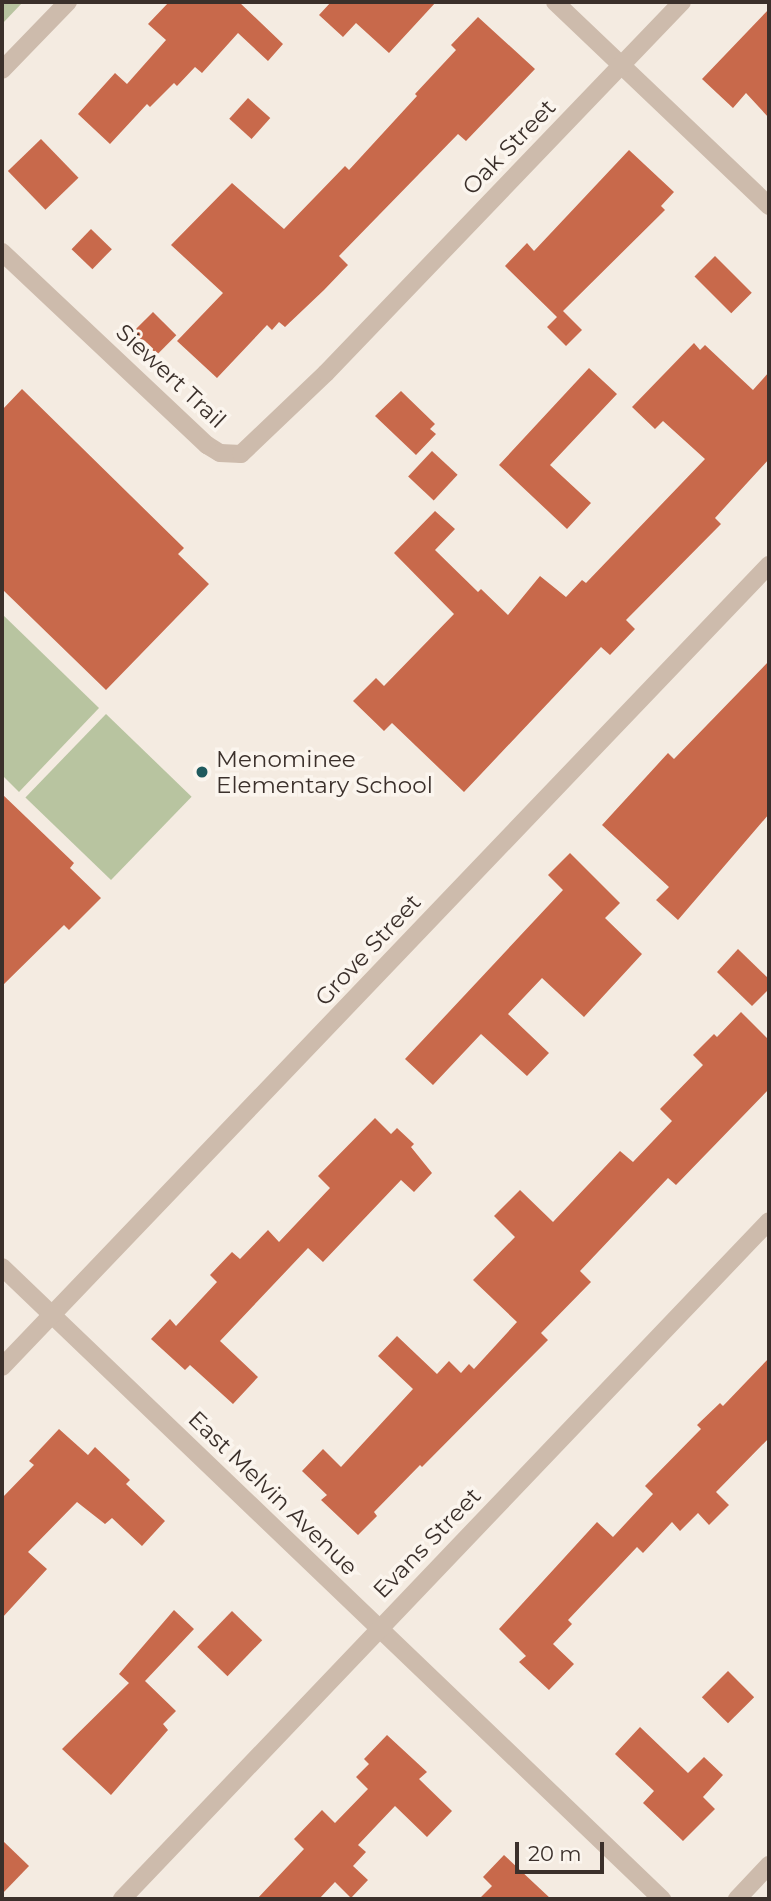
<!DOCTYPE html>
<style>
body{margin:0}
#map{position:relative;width:771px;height:1901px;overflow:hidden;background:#f4ebe1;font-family:Montserrat,sans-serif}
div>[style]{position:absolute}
.green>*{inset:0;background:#b8c4a0;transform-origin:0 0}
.building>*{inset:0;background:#c8694b;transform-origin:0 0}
.street>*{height:18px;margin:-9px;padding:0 9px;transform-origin:9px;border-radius:9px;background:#cdbbac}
.dots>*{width:19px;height:19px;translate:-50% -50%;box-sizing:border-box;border:4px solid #fbf5ee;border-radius:50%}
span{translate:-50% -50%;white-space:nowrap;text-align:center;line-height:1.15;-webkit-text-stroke:7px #fbf5ee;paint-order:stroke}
.street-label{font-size:23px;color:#3b302b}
.poi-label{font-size:23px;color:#3b302b}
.left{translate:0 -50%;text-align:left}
.frame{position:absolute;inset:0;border:4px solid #3b302b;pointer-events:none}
.scale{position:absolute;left:515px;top:1842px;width:89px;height:32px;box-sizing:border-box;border:4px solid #3b302b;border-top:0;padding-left:9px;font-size:21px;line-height:24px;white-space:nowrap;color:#3b302b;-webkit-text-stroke:5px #fbf5ee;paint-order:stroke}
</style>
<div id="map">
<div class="green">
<div style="clip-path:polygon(2px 2px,23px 2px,2px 24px)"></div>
<div style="clip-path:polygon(2px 614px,99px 708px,19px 792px,2px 775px)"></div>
<div style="left:106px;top:714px;width:119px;height:116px;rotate:44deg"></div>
</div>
<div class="building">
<div style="clip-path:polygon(169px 2px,239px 2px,283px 44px,268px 61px,238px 33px,202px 73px,195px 67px,177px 86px,174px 83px,150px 107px,147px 104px,110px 144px,78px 114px,115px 73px,127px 84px,166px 40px,148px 24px)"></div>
<div style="clip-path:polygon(331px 2px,436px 2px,389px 53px,356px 23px,343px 37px,319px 15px)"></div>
<div style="clip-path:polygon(769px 9px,769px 118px,746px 93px,733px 108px,702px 79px)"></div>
<div style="clip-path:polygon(478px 17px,535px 69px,466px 141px,458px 134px,339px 256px,348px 265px,324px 290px,285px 327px,279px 322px,272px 330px,267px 325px,217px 378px,177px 341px,223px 293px,171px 245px,232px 183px,284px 229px,345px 166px,349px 170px,417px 96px,415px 94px,456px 50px,451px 45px)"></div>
<div style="left:248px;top:98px;width:30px;height:28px;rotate:42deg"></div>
<div style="left:41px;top:139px;width:54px;height:46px;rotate:46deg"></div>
<div style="clip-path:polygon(629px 150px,674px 192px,661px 206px,665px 210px,563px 311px,582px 330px,566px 346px,547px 327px,557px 317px,505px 266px,527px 243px,534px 251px)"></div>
<div style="left:91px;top:229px;width:29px;height:28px;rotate:44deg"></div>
<div style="left:715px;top:256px;width:52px;height:29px;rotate:45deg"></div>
<div style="left:153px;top:312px;width:33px;height:33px;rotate:45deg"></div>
<div style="clip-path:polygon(694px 343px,700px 350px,705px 345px,753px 390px,769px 372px,769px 459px,715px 518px,721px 524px,626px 620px,635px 629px,610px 655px,601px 647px,464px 792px,392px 723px,384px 731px,353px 701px,376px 678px,384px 686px,454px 614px,394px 553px,435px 511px,455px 529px,435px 550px,478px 592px,481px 589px,508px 615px,540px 576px,566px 597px,582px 580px,586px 583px,705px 459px,663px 421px,655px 429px,632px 407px)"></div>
<div style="clip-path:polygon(589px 368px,617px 394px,550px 465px,591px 503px,567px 529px,499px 465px)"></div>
<div style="clip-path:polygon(22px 389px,184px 548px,178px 554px,209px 584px,106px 690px,2px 589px,2px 410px)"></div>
<div style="clip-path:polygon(401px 391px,435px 424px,430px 429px,436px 434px,416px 455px,375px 416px)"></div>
<div style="left:432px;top:451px;width:35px;height:35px;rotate:43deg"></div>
<div style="clip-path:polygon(769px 661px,769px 814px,678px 920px,656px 900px,669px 887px,602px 825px,668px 753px,674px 759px)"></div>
<div style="clip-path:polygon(2px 794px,74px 863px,70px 868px,101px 898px,69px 930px,64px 925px,2px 986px)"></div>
<div style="clip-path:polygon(570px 853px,620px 903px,605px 918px,642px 954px,584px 1017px,542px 978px,508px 1014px,549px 1053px,527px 1076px,481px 1034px,433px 1085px,405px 1059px,563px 890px,548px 875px)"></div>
<div style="clip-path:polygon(738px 949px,769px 979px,769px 989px,752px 1006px,717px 972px)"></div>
<div style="clip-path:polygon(741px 1012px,769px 1040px,769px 1089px,676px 1185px,668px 1178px,580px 1271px,591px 1282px,541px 1333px,548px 1340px,422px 1467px,420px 1465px,374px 1512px,377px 1516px,358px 1535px,321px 1500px,327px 1495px,302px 1471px,323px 1449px,341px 1467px,413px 1389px,378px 1356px,397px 1336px,437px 1374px,449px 1361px,461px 1373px,469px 1364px,474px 1369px,517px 1322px,473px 1280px,515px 1237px,494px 1216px,520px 1190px,553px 1222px,620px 1151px,633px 1162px,672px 1121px,660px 1109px,703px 1065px,693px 1055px,714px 1034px,717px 1037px)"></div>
<div style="clip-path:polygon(375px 1118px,391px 1134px,397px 1128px,414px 1144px,411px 1147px,432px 1173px,414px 1192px,401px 1180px,323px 1262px,308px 1248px,220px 1341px,258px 1377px,233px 1404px,190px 1365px,185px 1370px,151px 1339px,170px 1319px,176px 1326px,217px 1282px,210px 1275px,232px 1252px,240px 1259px,268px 1230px,279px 1242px,330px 1188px,318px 1176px)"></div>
<div style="clip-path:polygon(769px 1358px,769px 1438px,716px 1492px,729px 1505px,709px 1525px,698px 1513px,680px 1531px,672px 1522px,643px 1553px,637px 1547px,568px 1620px,572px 1624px,553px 1644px,574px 1664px,549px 1690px,519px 1662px,526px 1656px,499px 1629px,597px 1522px,613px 1537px,653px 1494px,645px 1486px,701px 1429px,697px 1425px,720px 1403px,723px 1406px)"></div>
<div style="clip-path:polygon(59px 1429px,88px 1455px,95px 1447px,130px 1480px,126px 1484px,165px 1521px,142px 1546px,112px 1518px,105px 1524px,77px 1502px,28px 1552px,47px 1569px,2px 1618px,2px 1498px,34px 1465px,29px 1461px)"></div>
<div style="clip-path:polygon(174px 1610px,194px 1629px,145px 1681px,176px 1711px,163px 1724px,168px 1730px,111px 1795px,62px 1749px,129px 1683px,119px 1674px)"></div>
<div style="left:232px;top:1611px;width:42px;height:50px;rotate:44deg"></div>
<div style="left:728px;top:1671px;width:37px;height:37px;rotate:45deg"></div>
<div style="clip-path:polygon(640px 1727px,688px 1773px,704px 1757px,723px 1775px,703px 1797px,715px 1809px,683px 1841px,643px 1803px,654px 1791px,615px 1754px)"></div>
<div style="clip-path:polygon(387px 1735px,427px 1772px,419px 1779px,452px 1811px,427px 1837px,395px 1806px,358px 1845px,366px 1852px,353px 1866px,368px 1880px,351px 1898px,335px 1882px,319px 1899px,257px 1899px,304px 1849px,294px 1839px,322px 1810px,335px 1823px,368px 1789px,356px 1777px,369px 1764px,364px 1759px)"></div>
<div style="clip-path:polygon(2px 1840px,29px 1866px,2px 1894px)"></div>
<div style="clip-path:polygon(504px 1855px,551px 1899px,479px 1899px,492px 1886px,483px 1877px)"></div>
</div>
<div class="street">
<div style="left:555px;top:2px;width:296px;rotate:43.6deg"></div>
<div style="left:2px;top:70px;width:95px;rotate:-45.9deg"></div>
<div style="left:2px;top:252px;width:282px;rotate:43.3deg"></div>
<div style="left:207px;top:445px;width:15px;rotate:32deg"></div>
<div style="left:220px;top:453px;width:21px;rotate:3deg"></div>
<div style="left:241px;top:454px;width:117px;rotate:-43.6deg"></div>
<div style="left:326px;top:373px;width:514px;rotate:-46.18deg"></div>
<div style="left:2px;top:1267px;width:914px;rotate:43.76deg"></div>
<div style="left:2px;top:1367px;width:1110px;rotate:-46.28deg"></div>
<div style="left:122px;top:1899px;width:937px;rotate:-46.34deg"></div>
<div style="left:737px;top:1899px;width:47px;rotate:-46.7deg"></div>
</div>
<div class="dots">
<div style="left:202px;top:772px;background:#1f5a5e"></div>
</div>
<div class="street-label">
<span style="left:509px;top:147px;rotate:-46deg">Oak Street</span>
<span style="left:171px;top:376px;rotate:43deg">Siewert Trail</span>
<span style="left:368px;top:950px;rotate:-47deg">Grove Street</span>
<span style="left:273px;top:1493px;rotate:44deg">East Melvin Avenue</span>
<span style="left:427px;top:1543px;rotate:-46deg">Evans Street</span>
</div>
<div class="poi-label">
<span class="left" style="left:216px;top:772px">Menominee<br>Elementary School</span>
</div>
<div class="frame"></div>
<div class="scale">20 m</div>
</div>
